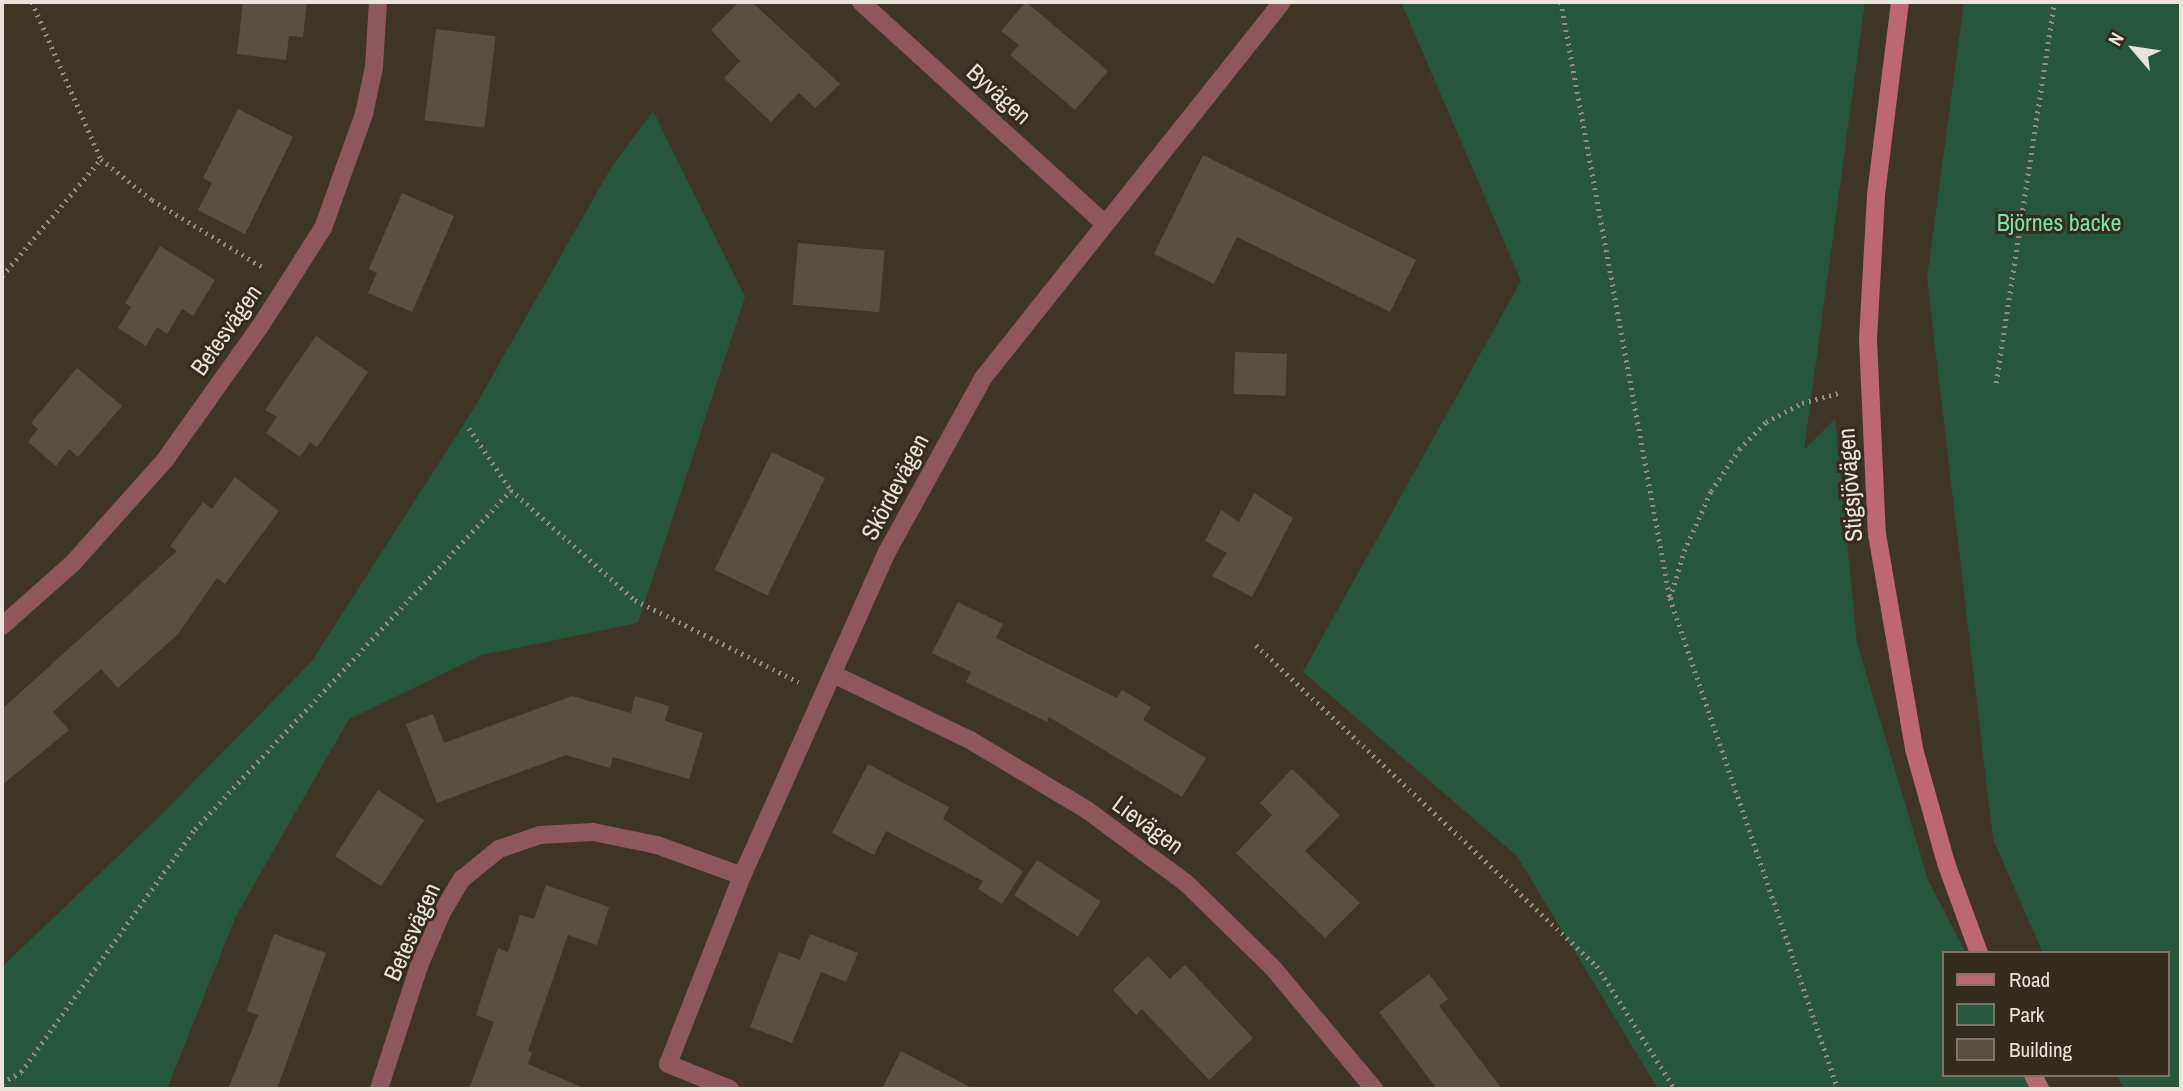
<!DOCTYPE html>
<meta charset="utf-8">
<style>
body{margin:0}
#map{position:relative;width:2183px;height:1091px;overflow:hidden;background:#3e3527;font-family:"Archivo Narrow",sans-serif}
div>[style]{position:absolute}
.green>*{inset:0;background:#27563e}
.building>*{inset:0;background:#595042;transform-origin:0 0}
.path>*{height:4.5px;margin-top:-2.25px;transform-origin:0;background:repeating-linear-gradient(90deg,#948c81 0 2px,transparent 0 7px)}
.street>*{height:18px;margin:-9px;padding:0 9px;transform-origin:9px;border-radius:9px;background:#8e575e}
.secondary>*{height:18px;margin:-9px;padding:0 9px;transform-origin:9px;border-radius:9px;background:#bd6773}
span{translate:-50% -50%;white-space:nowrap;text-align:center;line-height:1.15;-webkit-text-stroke:6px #342b1e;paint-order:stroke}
.street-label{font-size:24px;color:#e9e3db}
.park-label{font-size:24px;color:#75e5ac}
.frame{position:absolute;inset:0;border:4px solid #e9e3db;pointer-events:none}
.legend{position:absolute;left:1942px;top:951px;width:228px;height:126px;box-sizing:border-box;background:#342b1e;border:2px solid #7c756a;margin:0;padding:9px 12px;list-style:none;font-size:21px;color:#e9e3db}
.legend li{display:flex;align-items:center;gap:14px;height:35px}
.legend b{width:35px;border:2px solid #7c756a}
.north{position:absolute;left:2099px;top:14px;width:70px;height:70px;-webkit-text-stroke:5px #342b1e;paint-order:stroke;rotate:299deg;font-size:19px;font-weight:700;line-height:28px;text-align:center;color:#e9e3db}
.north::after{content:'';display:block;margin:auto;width:24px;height:32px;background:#e9e3db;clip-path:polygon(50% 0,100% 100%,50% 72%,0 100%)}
</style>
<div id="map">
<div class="green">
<div style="clip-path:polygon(1401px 2px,1865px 2px,1804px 450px,1835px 419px,1857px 643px,1928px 880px,1966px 953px,1943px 953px,1943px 1075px,2029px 1075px,2036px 1089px,1658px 1089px,1517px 856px,1303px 672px,1521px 281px)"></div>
<div style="clip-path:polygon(1964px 2px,2181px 2px,2181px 1089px,2125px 1089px,2116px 1075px,2167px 1075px,2167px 953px,2043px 953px,1993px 839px,1927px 278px)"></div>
<div style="clip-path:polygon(653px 111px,745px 297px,638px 623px,482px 655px,349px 719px,236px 916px,167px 1089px,2px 1089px,2px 967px,160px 816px,312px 661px,473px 410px,611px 168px)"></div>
</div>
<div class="building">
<div style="clip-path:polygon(243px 2px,307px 2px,303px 37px,289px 36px,286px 60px,237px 54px)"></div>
<div style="clip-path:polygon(739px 2px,752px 2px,840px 84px,815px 108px,799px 93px,771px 122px,724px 78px,740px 61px,711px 30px)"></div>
<div style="clip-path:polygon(1026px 2px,1108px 71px,1075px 110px,1010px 55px,1019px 45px,1001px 31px)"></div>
<div style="left:436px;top:29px;width:60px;height:92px;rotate:7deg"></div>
<div style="clip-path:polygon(238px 109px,293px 137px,245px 234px,198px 210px,212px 183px,203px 178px)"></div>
<div style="clip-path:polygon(1203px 155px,1416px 260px,1390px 312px,1237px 237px,1214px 284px,1154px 254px)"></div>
<div style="clip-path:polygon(402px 193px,454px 216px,412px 312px,368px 293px,377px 273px,369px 269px)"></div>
<div style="left:798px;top:243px;width:87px;height:62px;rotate:5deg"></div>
<div style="clip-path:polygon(160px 246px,215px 280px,193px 316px,182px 309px,167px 334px,157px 327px,146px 346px,118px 328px,131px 307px,125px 303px)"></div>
<div style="clip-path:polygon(316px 336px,368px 372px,317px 447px,310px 442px,300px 457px,266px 433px,277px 417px,265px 410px)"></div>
<div style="left:1235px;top:352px;width:52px;height:42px;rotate:2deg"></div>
<div style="clip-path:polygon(77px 368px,122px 406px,78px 457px,69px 449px,56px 466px,28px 442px,38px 429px,31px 423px)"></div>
<div style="left:772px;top:452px;width:59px;height:131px;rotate:26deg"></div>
<div style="clip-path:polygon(235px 477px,279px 511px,225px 584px,217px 578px,178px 634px,118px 688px,101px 669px,53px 712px,69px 730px,2px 785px,2px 709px,177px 551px,170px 546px,203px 502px,212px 509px)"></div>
<div style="clip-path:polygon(1254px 493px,1293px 518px,1252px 597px,1212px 576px,1227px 553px,1205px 541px,1221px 510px,1239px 522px)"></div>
<div style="clip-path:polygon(958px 602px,1003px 624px,996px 638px,1117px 698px,1122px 690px,1151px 707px,1143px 720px,1206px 758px,1182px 797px,1049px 717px,1047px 722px,966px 682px,971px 672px,932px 653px)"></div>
<div style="clip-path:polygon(572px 696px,631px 713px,635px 696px,669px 706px,665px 721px,703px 733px,689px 779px,613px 757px,610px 768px,566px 755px,437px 803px,406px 724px,433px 714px,444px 743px)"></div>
<div style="clip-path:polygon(868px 764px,949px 807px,943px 819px,1023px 871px,1002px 904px,978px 889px,983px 881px,886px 831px,874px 855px,832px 833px)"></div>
<div style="clip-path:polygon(1292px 769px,1340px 815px,1305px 851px,1360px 903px,1325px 938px,1236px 853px,1272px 815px,1260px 803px)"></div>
<div style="left:378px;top:790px;width:55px;height:79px;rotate:33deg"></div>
<div style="left:1037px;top:860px;width:76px;height:42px;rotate:33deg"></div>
<div style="clip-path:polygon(546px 885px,609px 907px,597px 945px,568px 935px,528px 1051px,532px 1052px,528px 1064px,586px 1089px,469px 1089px,494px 1022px,476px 1015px,498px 948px,508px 952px,520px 915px,534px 919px)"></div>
<div style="clip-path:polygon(274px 934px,326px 953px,277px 1089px,228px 1089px,258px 1015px,247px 1011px)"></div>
<div style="clip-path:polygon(810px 934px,858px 953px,846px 982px,821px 972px,792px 1043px,750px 1027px,779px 952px,800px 960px)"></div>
<div style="clip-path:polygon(1148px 956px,1170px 979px,1185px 965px,1253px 1038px,1209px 1080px,1142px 1009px,1136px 1015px,1113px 990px)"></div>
<div style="clip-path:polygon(1429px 974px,1448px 999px,1439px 1006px,1502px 1089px,1437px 1089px,1379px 1012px)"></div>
<div style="clip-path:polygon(901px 1051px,974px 1089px,882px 1089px)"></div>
</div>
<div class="path">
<div style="left:32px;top:2px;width:171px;rotate:66.3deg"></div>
<div style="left:101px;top:159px;width:65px;rotate:38.8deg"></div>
<div style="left:152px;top:200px;width:133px;rotate:31.2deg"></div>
<div style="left:1561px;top:2px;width:606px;rotate:79.64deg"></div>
<div style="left:1670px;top:598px;width:519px;rotate:71.11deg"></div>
<div style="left:2px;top:276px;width:153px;rotate:-49.8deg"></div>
<div style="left:1996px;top:383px;width:385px;rotate:-81.3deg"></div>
<div style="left:469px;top:428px;width:75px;rotate:55.9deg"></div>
<div style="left:1670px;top:598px;width:49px;rotate:-73.4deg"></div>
<div style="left:1684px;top:551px;width:66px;rotate:-65.8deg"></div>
<div style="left:1711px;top:491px;width:50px;rotate:-56.3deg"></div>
<div style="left:1739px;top:449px;width:38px;rotate:-45deg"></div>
<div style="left:1766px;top:422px;width:41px;rotate:-27.8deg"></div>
<div style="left:1802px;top:403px;width:41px;rotate:-15.4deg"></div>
<div style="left:1256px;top:645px;width:468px;rotate:43.3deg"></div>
<div style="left:1597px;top:966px;width:146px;rotate:57.6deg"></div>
<div style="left:2px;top:1083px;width:22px;rotate:-30deg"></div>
<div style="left:21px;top:1072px;width:299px;rotate:-54.4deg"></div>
<div style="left:195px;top:829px;width:463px;rotate:-47deg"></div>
<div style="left:511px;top:490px;width:166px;rotate:41.6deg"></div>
<div style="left:635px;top:600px;width:183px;rotate:26.6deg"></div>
</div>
<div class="street">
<div style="left:861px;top:2px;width:328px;rotate:42.3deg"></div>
<div style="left:2px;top:626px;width:95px;rotate:-41.6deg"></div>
<div style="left:73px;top:563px;width:138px;rotate:-48.2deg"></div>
<div style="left:165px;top:460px;width:166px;rotate:-54.6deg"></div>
<div style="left:261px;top:325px;width:115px;rotate:-57.4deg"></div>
<div style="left:323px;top:228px;width:121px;rotate:-70.2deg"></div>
<div style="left:364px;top:114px;width:48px;rotate:-78deg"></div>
<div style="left:374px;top:67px;width:65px;rotate:-86.5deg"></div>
<div style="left:835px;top:675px;width:150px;rotate:25.7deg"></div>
<div style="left:970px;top:740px;width:136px;rotate:30.9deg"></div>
<div style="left:1087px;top:810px;width:123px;rotate:36.4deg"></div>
<div style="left:1186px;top:883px;width:122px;rotate:44.3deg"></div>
<div style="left:1273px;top:968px;width:158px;rotate:50.1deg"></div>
<div style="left:379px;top:1089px;width:129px;rotate:-72deg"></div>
<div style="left:419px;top:966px;width:59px;rotate:-66.9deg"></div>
<div style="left:442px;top:912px;width:39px;rotate:-59deg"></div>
<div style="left:462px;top:879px;width:48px;rotate:-39deg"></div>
<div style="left:499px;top:849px;width:43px;rotate:-18.9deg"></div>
<div style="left:540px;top:835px;width:53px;rotate:-3.2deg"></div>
<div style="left:593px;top:832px;width:65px;rotate:11.5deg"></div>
<div style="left:657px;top:845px;width:90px;rotate:20deg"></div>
<div style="left:730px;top:1089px;width:67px;rotate:-158deg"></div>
<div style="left:668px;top:1064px;width:202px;rotate:-68.5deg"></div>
<div style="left:742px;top:876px;width:355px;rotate:-65.9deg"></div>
<div style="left:887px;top:552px;width:199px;rotate:-61.1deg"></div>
<div style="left:983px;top:378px;width:480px;rotate:-51.5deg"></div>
</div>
<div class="secondary">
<div style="left:1900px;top:2px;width:195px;rotate:97.1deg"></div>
<div style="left:1876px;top:196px;width:143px;rotate:93.2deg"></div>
<div style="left:1868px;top:339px;width:195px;rotate:87.4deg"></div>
<div style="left:1877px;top:534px;width:218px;rotate:80.2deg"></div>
<div style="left:1914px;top:749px;width:118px;rotate:74.3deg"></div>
<div style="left:1946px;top:863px;width:96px;rotate:69.9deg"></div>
<div style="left:2033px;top:1075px;width:16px;rotate:63deg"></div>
</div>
<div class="street-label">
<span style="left:999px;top:94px;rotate:42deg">Byvägen</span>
<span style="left:226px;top:330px;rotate:-55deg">Betesvägen</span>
<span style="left:1850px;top:485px;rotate:-94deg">Stigsjövägen</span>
<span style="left:895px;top:487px;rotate:-62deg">Skördevägen</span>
<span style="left:1148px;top:825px;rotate:36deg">Lievägen</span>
<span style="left:412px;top:932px;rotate:-66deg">Betesvägen</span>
</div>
<div class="park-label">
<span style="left:2059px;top:223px">Björnes backe</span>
</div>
<div class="frame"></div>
<ul class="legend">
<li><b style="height:9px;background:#bd6773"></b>Road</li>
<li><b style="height:19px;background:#27563e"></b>Park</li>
<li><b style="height:19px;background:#595042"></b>Building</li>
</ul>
<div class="north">N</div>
</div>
